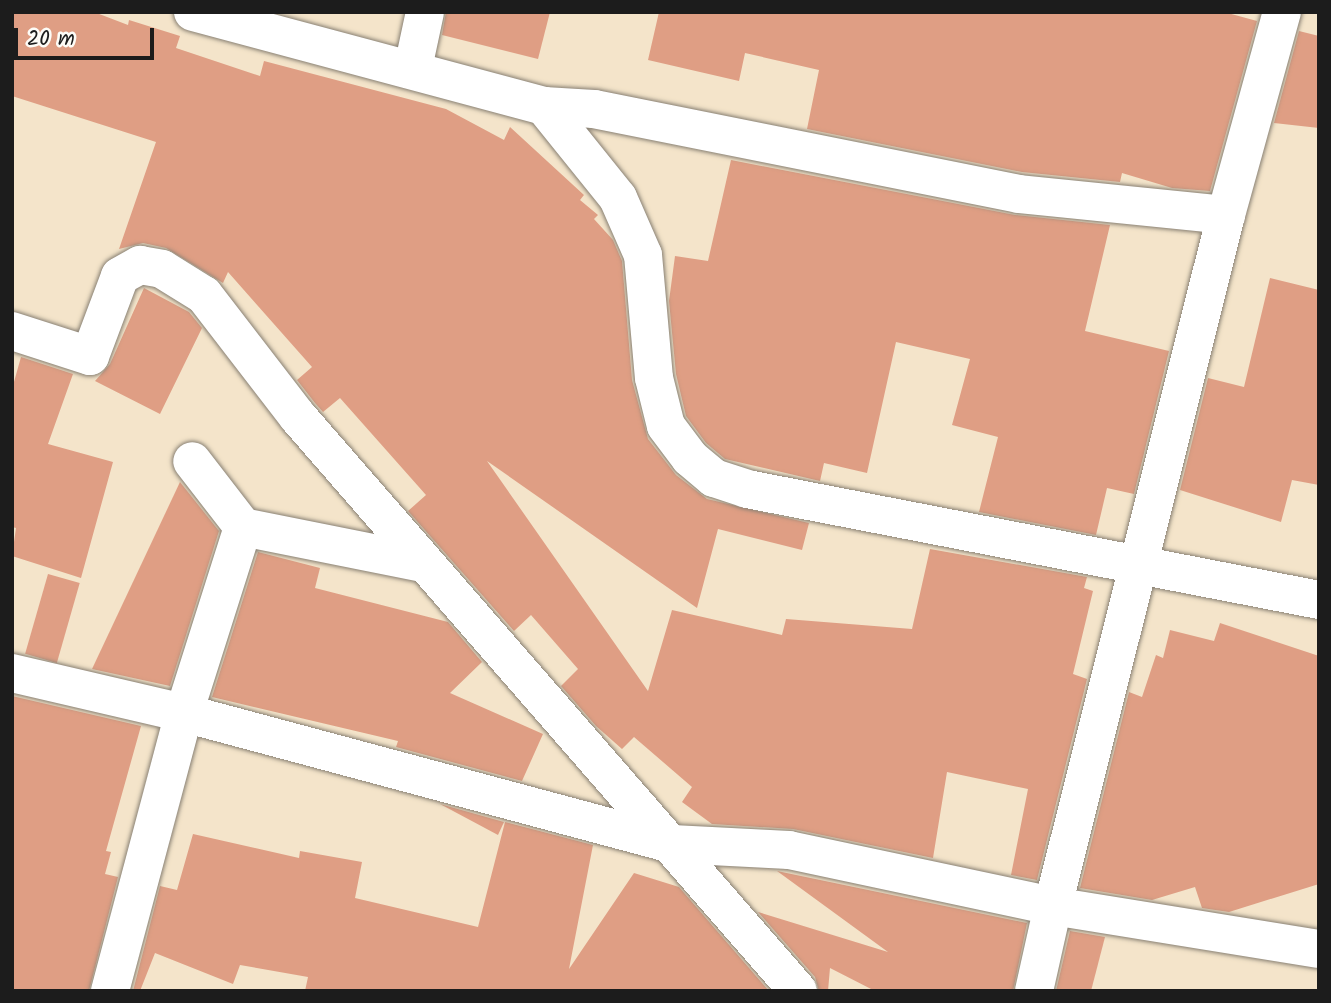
<!DOCTYPE html>
<style>
body{margin:0}
#map{position:relative;width:1331px;height:1003px;overflow:hidden;background:#f4e4ca;font-family:Kalam,sans-serif}
div>[style]{position:absolute}
.building>*{inset:0;background:#df9e84;transform-origin:0 0}
.roads{filter:drop-shadow(0 0 2px #888073) drop-shadow(0 0 2px #888073)}
.street>*{height:38px;margin:-19px;padding:0 19px;transform-origin:19px;border-radius:19px;background:#fff}
span{translate:-50% -50%;white-space:nowrap;text-align:center;line-height:1.15;-webkit-text-stroke:6px #fdfcf7;paint-order:stroke}
.frame{position:absolute;inset:0;border:14px solid #1c1c1c;pointer-events:none}
.scale{position:absolute;left:14px;top:28px;width:140px;height:32px;box-sizing:border-box;border:4px solid #1c1c1c;border-top:0;padding-left:9px;font-size:21px;line-height:24px;white-space:nowrap;color:#1c1c1c;-webkit-text-stroke:5px #fdfcf7;paint-order:stroke}
</style>
<div id="map">
<div class="building">
<div style="clip-path:polygon(12px 12px,94px 12px,128px 25px,129px 20px,180px 36px,176px 48px,260px 76px,264px 61px,446px 109px,504px 140px,510px 127px,584px 195px,580px 200px,598px 215px,594px 219px,613px 240px,622px 261px,632px 380px,648px 439px,676px 475px,707px 499px,809px 523px,802px 550px,718px 529px,697px 608px,487px 461px,648px 691px,672px 610px,782px 635px,786px 619px,912px 629px,930px 549px,1087px 577px,1084px 588px,1093px 591px,1073px 674px,1087px 679px,1037px 880px,1011px 875px,1028px 789px,947px 772px,933px 858px,793px 829px,712px 824px,682px 802px,692px 787px,634px 737px,622px 749px,596px 726px,561px 686px,578px 669px,531px 615px,514px 631px,408px 511px,426px 495px,340px 398px,323px 412px,315px 403px,297px 380px,312px 367px,228px 272px,223px 283px,166px 248px,143px 243px,119px 249px,156px 142px,12px 96px)"></div>
<div style="clip-path:polygon(446px 12px,550px 12px,538px 59px,442px 35px)"></div>
<div style="clip-path:polygon(659px 12px,1224px 12px,1257px 21px,1210px 191px,1172px 188px,1122px 173px,1120px 182px,1022px 172px,807px 129px,819px 70px,745px 53px,739px 81px,648px 60px)"></div>
<div style="clip-path:polygon(1299px 31px,1319px 36px,1319px 128px,1274px 123px)"></div>
<div style="clip-path:polygon(731px 160px,1015px 215px,1110px 225px,1085px 331px,1169px 351px,1134px 494px,1107px 488px,1096px 535px,979px 512px,998px 437px,952px 425px,970px 359px,896px 342px,867px 473px,824px 463px,820px 481px,725px 459px,706px 443px,686px 416px,676px 374px,669px 301px,675px 256px,708px 261px)"></div>
<div style="clip-path:polygon(1270px 278px,1319px 290px,1319px 485px,1292px 480px,1281px 522px,1180px 490px,1208px 378px,1244px 387px)"></div>
<div style="clip-path:polygon(144px 288px,189px 312px,202px 328px,160px 414px,95px 381px,110px 364px)"></div>
<div style="clip-path:polygon(21px 357px,73px 374px,48px 444px,113px 462px,81px 578px,12px 556px,16px 528px,12px 527px,12px 389px)"></div>
<div style="clip-path:polygon(180px 482px,219px 531px,170px 686px,92px 669px)"></div>
<div style="clip-path:polygon(258px 552px,320px 568px,315px 588px,448px 622px,482px 662px,450px 693px,543px 734px,522px 781px,396px 747px,398px 741px,212px 697px)"></div>
<div style="left:48px;top:574px;width:33px;height:83px;rotate:16deg"></div>
<div style="clip-path:polygon(1220px 623px,1319px 656px,1319px 884px,1229px 912px,1202px 908px,1195px 887px,1152px 900px,1080px 888px,1129px 692px,1142px 697px,1156px 655px,1163px 658px,1170px 630px,1214px 641px)"></div>
<div style="clip-path:polygon(12px 696px,141px 726px,106px 851px,111px 852px,105px 874px,118px 877px,89px 991px,12px 991px)"></div>
<div style="clip-path:polygon(440px 804px,504px 822px,498px 835px)"></div>
<div style="clip-path:polygon(505px 822px,593px 845px,569px 969px,634px 873px,679px 887px,769px 991px,305px 991px,308px 977px,240px 965px,233px 984px,155px 953px,140px 991px,133px 991px,160px 886px,177px 890px,193px 834px,299px 858px,300px 851px,362px 862px,355px 898px,478px 927px)"></div>
<div style="clip-path:polygon(777px 871px,1027px 923px,1013px 991px,875px 991px,830px 968px,828px 991px,819px 991px,815px 977px,758px 912px,888px 952px)"></div>
<div style="clip-path:polygon(1070px 931px,1105px 937px,1091px 991px,1056px 991px)"></div>
</div>
<div class="roads">
<div class="street">
<div style="left:193px;top:12px;width:363px;rotate:15deg"></div>
<div style="left:544px;top:106px;width:50px;rotate:3.4deg"></div>
<div style="left:594px;top:109px;width:433px;rotate:11.3deg"></div>
<div style="left:1019px;top:194px;width:208px;rotate:5.8deg"></div>
<div style="left:1226px;top:215px;width:712px;rotate:104.06deg"></div>
<div style="left:1053px;top:906px;width:269px;rotate:9.2deg"></div>
<div style="left:413px;top:68px;width:57px;rotate:-77.9deg"></div>
<div style="left:544px;top:106px;width:118px;rotate:51.2deg"></div>
<div style="left:618px;top:198px;width:62px;rotate:66.3deg"></div>
<div style="left:643px;top:255px;width:123px;rotate:84.9deg"></div>
<div style="left:654px;top:378px;width:49px;rotate:76deg"></div>
<div style="left:666px;top:426px;width:40px;rotate:53deg"></div>
<div style="left:690px;top:458px;width:31px;rotate:40deg"></div>
<div style="left:714px;top:478px;width:35px;rotate:18deg"></div>
<div style="left:747px;top:489px;width:583px;rotate:10.98deg"></div>
<div style="left:1226px;top:215px;width:211px;rotate:-74.6deg"></div>
<div style="left:12px;top:331px;width:82px;rotate:17.8deg"></div>
<div style="left:90px;top:356px;width:85px;rotate:-69.4deg"></div>
<div style="left:120px;top:276px;width:23px;rotate:-29deg"></div>
<div style="left:140px;top:265px;width:22px;rotate:10deg"></div>
<div style="left:162px;top:269px;width:49px;rotate:31.8deg"></div>
<div style="left:204px;top:295px;width:154px;rotate:52.4deg"></div>
<div style="left:298px;top:417px;width:761px;rotate:48.94deg"></div>
<div style="left:243px;top:527px;width:184px;rotate:11.3deg"></div>
<div style="left:12px;top:673px;width:177px;rotate:13.1deg"></div>
<div style="left:184px;top:713px;width:505px;rotate:15.03deg"></div>
<div style="left:672px;top:844px;width:117px;rotate:2.9deg"></div>
<div style="left:789px;top:850px;width:270px;rotate:12deg"></div>
<div style="left:1053px;top:906px;width:87px;rotate:102.6deg"></div>
<div style="left:110px;top:991px;width:288px;rotate:-75.1deg"></div>
<div style="left:184px;top:713px;width:195px;rotate:-72.4deg"></div>
<div style="left:243px;top:527px;width:83px;rotate:-127.7deg"></div>
</div>
</div>
<div class="frame"></div>
<div class="scale">20 m</div>
</div>
